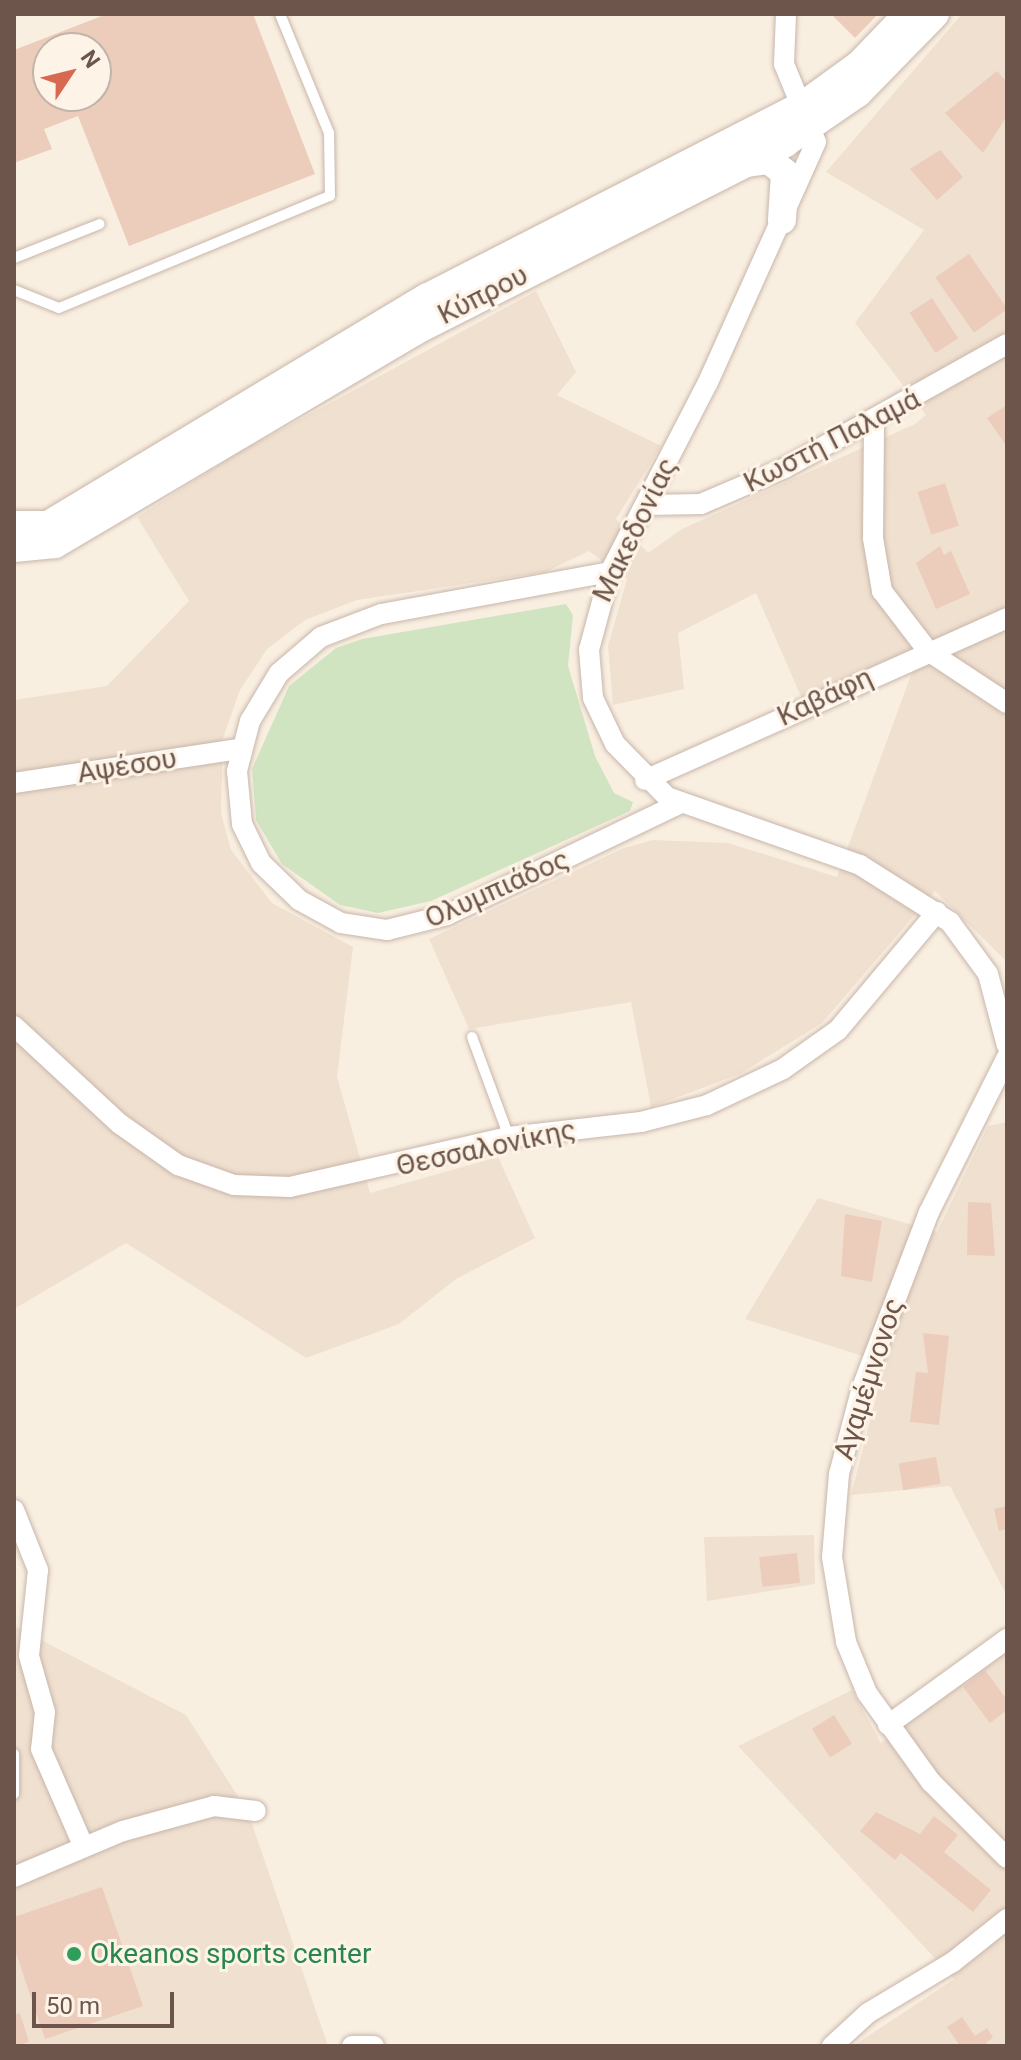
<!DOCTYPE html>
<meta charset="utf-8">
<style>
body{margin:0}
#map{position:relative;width:1021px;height:2060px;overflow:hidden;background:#f9efe1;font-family:Roboto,sans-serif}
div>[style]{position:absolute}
.residential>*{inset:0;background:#f0e0d0}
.green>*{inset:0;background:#d1e4c1}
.building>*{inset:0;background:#ecccbb;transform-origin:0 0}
.roads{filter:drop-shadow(0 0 2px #c8b6aa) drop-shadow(0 0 2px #c8b6aa)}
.lane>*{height:10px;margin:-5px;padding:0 5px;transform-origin:5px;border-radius:5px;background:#fff}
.street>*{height:20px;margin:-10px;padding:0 10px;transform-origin:10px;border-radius:10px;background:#fff}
.secondary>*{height:28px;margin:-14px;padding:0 14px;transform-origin:14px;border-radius:14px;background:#fff}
.dots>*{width:22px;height:22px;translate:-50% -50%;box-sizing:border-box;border:4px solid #fdf3e6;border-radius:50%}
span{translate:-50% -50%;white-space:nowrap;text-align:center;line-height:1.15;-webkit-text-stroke:6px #fdf3e6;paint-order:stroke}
.street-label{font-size:28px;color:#6d554b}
.leisure-label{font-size:28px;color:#27864d}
.left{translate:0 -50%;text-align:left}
.frame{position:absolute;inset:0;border:16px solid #6d554b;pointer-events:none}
.north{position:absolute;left:32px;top:32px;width:80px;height:80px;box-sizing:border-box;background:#fdf3e6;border:2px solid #c3b4a8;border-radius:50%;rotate:55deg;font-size:22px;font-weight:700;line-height:32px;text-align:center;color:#6d554b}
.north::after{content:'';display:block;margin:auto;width:28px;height:36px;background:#d76952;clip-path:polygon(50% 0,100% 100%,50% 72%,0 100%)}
.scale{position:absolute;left:32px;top:1992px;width:142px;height:36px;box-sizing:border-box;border:4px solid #6d554b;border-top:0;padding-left:10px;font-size:24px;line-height:28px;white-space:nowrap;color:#6d554b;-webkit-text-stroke:6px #fdf3e6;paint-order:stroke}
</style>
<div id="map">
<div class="residential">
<div style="clip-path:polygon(962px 14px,1007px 14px,1007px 975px,1005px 960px,935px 891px,822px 1023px,740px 1074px,651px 1107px,631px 1002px,469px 1029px,429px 939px,624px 848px,653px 840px,728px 843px,837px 877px,915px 664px,902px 653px,802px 699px,756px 593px,678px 633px,684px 689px,613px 705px,608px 646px,627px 579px,589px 551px,545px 572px,357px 600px,305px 620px,267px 649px,240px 690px,223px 738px,221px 813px,231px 850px,272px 903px,353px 947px,337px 1077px,370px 1193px,498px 1157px,535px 1238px,456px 1279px,399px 1324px,306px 1358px,126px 1243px,14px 1309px,14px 700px,107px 686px,189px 601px,137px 517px,240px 452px,536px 291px,576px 372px,557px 395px,661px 446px,616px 519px,648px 553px,682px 529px,915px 424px,926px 415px,855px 323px,924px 230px,826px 172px)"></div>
<div style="clip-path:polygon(1007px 1122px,1007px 1596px,950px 1486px,851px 1495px,885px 1363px,745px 1319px,818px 1198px,937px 1232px,988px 1126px)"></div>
<div style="clip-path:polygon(814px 1535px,815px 1584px,707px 1601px,704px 1537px)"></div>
<div style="clip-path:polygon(14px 1626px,186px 1715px,248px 1812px,328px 2046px,14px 2046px)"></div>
<div style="clip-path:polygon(1007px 1651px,1007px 2046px,853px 2046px,954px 1979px,738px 1746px,852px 1690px,881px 1743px)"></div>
</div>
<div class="green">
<div style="clip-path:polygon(566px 604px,573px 615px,568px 666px,595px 756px,614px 793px,633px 802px,630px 811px,431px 901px,378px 913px,340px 905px,282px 864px,256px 820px,252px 769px,289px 686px,336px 648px,362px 639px)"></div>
</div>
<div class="building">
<div style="clip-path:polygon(evenodd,107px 14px,253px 14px,315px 174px,129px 246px,78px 116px,44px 129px,52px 149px,14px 163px,14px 50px,107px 14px,48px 48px,96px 48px,96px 96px,48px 96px,48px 48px)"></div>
<div style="clip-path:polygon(831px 14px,878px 14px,855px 38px)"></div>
<div style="clip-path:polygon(997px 71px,1007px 82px,1007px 116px,983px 153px,945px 113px)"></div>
<div style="clip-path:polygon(940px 150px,963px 177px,937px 200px,910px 169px)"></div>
<div style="left:969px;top:254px;width:67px;height:41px;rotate:55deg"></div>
<div style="left:932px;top:298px;width:48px;height:27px;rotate:57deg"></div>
<div style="clip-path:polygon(1007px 405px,1007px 447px,987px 418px)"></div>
<div style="left:945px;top:483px;width:45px;height:29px;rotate:72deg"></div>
<div style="clip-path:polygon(940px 546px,944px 555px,951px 551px,970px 594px,936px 609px,916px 563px)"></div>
<div style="clip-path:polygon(968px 1202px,991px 1203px,995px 1256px,967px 1255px)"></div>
<div style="clip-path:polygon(845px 1214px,882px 1221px,872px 1282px,841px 1276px)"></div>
<div style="clip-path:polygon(923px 1333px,949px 1336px,939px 1425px,910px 1422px,916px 1372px,928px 1373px)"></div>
<div style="left:936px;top:1457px;width:27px;height:38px;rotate:80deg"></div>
<div style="clip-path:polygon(1007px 1506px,1007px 1529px,999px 1531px,994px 1509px)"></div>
<div style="left:797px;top:1553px;width:30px;height:38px;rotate:84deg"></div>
<div style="clip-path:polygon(985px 1670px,1007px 1700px,1007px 1710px,990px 1723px,963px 1687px)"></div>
<div style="left:834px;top:1715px;width:34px;height:26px;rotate:58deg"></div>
<div style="clip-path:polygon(876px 1812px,920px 1834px,934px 1816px,958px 1835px,944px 1852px,991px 1890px,973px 1912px,901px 1853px,895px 1860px,860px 1831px)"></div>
<div style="clip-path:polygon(102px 1887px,143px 2006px,45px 2039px,14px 1947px,14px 1917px)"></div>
<div style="clip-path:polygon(20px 2013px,29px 2042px,14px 2046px,14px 2015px)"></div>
<div style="clip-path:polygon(962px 2017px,975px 2036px,987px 2028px,993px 2037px,983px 2046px,960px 2046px,947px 2027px)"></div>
</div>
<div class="roads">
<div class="lane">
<div style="left:14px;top:258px;width:92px;rotate:-21.6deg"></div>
<div style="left:14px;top:290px;width:48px;rotate:21.8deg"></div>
<div style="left:59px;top:308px;width:293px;rotate:-22.5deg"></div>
<div style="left:330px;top:196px;width:63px;rotate:-90.9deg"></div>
<div style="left:329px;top:133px;width:129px;rotate:-112.4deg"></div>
<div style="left:472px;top:1037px;width:107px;rotate:69.7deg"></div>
<div style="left:14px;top:1754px;width:40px;rotate:90deg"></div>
</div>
<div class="street">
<div style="left:786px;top:14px;width:50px;rotate:92.3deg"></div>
<div style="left:784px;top:64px;width:84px;rotate:67.7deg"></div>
<div style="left:816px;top:142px;width:265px;rotate:114.2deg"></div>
<div style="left:707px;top:384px;width:212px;rotate:117.3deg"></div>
<div style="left:610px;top:572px;width:81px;rotate:105.1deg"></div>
<div style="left:589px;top:650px;width:48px;rotate:85.2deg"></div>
<div style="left:593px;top:698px;width:51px;rotate:64.4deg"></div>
<div style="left:615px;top:744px;width:74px;rotate:45.5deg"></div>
<div style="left:667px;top:797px;width:205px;rotate:19.4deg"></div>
<div style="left:860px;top:865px;width:107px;rotate:32.3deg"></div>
<div style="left:950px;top:922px;width:64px;rotate:53.8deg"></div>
<div style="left:988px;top:974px;width:74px;rotate:75.2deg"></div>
<div style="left:874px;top:425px;width:113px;rotate:90.5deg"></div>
<div style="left:873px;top:538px;width:54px;rotate:80.4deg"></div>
<div style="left:882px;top:591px;width:76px;rotate:52.5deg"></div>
<div style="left:928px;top:651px;width:95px;rotate:33.4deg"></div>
<div style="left:646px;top:505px;width:55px;rotate:-1deg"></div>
<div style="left:701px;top:504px;width:91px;rotate:-23.2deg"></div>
<div style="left:785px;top:468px;width:254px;rotate:-29.2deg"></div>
<div style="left:610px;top:572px;width:233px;rotate:169.6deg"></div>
<div style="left:381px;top:614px;width:64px;rotate:159deg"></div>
<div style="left:321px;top:637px;width:55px;rotate:139.4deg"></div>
<div style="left:279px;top:673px;width:56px;rotate:121.1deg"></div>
<div style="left:250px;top:721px;width:52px;rotate:104.6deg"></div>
<div style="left:237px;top:771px;width:53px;rotate:84.6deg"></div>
<div style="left:242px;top:824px;width:43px;rotate:64deg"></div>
<div style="left:261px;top:863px;width:53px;rotate:44.2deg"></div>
<div style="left:299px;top:900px;width:48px;rotate:28.7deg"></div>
<div style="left:341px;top:923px;width:47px;rotate:8.7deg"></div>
<div style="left:387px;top:930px;width:62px;rotate:-14deg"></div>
<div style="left:447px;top:915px;width:257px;rotate:-25.6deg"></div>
<div style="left:645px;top:780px;width:397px;rotate:-24.1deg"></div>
<div style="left:14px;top:783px;width:229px;rotate:-8.6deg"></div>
<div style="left:14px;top:1026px;width:144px;rotate:42.8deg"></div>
<div style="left:120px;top:1124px;width:71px;rotate:35.3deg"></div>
<div style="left:178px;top:1165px;width:59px;rotate:19.7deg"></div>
<div style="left:234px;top:1185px;width:56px;rotate:2deg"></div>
<div style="left:290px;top:1187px;width:225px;rotate:-12.9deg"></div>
<div style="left:509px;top:1137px;width:133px;rotate:-6.5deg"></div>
<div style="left:641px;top:1122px;width:68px;rotate:-14.4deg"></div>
<div style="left:707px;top:1105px;width:84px;rotate:-25.3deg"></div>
<div style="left:783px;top:1069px;width:67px;rotate:-35.3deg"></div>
<div style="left:838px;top:1030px;width:154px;rotate:-50deg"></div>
<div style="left:1007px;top:1057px;width:174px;rotate:116.7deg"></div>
<div style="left:929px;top:1212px;width:187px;rotate:110.9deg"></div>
<div style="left:862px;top:1387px;width:90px;rotate:104.8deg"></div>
<div style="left:839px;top:1474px;width:83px;rotate:94.8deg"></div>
<div style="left:832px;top:1557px;width:86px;rotate:80.6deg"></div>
<div style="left:846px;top:1642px;width:55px;rotate:67.6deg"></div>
<div style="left:867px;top:1693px;width:110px;rotate:54.3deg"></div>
<div style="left:931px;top:1782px;width:107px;rotate:45deg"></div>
<div style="left:14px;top:1510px;width:65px;rotate:68.2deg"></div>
<div style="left:38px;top:1570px;width:86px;rotate:96deg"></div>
<div style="left:29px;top:1656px;width:58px;rotate:74.1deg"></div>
<div style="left:45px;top:1712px;width:37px;rotate:96deg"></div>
<div style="left:41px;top:1749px;width:105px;rotate:66.4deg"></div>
<div style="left:888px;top:1725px;width:147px;rotate:-35.9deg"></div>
<div style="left:14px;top:1877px;width:118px;rotate:-22.9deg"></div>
<div style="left:123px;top:1831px;width:94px;rotate:-15.4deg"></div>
<div style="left:214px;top:1806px;width:42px;rotate:6.8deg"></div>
<div style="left:352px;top:2046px;width:22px"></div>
<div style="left:832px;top:2046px;width:49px;rotate:-42.5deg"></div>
<div style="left:868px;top:2013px;width:99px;rotate:-31deg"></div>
<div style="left:953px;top:1962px;width:69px;rotate:-38.5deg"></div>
</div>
<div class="secondary">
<div style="left:747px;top:163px;width:22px;rotate:-8deg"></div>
<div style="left:769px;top:160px;width:21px;rotate:39deg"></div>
<div style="left:785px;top:173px;width:47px;rotate:93.7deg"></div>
<div style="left:14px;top:525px;width:34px"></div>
<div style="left:48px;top:525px;width:443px;rotate:-31deg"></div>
<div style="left:428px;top:297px;width:420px;rotate:-27.1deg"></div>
<div style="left:802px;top:106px;width:72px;rotate:-35.9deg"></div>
<div style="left:860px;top:64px;width:69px;rotate:-46.2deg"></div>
<div style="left:14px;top:548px;width:41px;rotate:-5.6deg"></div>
<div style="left:55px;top:544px;width:418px;rotate:-30.6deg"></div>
<div style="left:415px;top:331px;width:415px;rotate:-26.9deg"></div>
<div style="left:785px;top:143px;width:88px;rotate:-34.4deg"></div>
<div style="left:858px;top:93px;width:110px;rotate:-45.7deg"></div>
</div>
</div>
<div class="dots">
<div style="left:74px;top:1954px;background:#2e9e5b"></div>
</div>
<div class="street-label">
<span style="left:483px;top:295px;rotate:-27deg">Κύπρου</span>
<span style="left:832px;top:441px;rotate:-27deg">Κωστή Παλαμά</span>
<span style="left:635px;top:530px;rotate:-64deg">Μακεδονίας</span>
<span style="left:825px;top:697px;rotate:-25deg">Καβάφη</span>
<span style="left:127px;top:766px;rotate:-9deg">Αψέσου</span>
<span style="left:497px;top:889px;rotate:-24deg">Ολυμπιάδος</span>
<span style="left:486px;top:1148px;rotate:-12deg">Θεσσαλονίκης</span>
<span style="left:869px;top:1379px;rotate:-72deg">Αγαμέμνονος</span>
</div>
<div class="leisure-label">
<span class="left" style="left:90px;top:1954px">Okeanos sports center</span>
</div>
<div class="frame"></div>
<div class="north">N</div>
<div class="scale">50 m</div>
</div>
